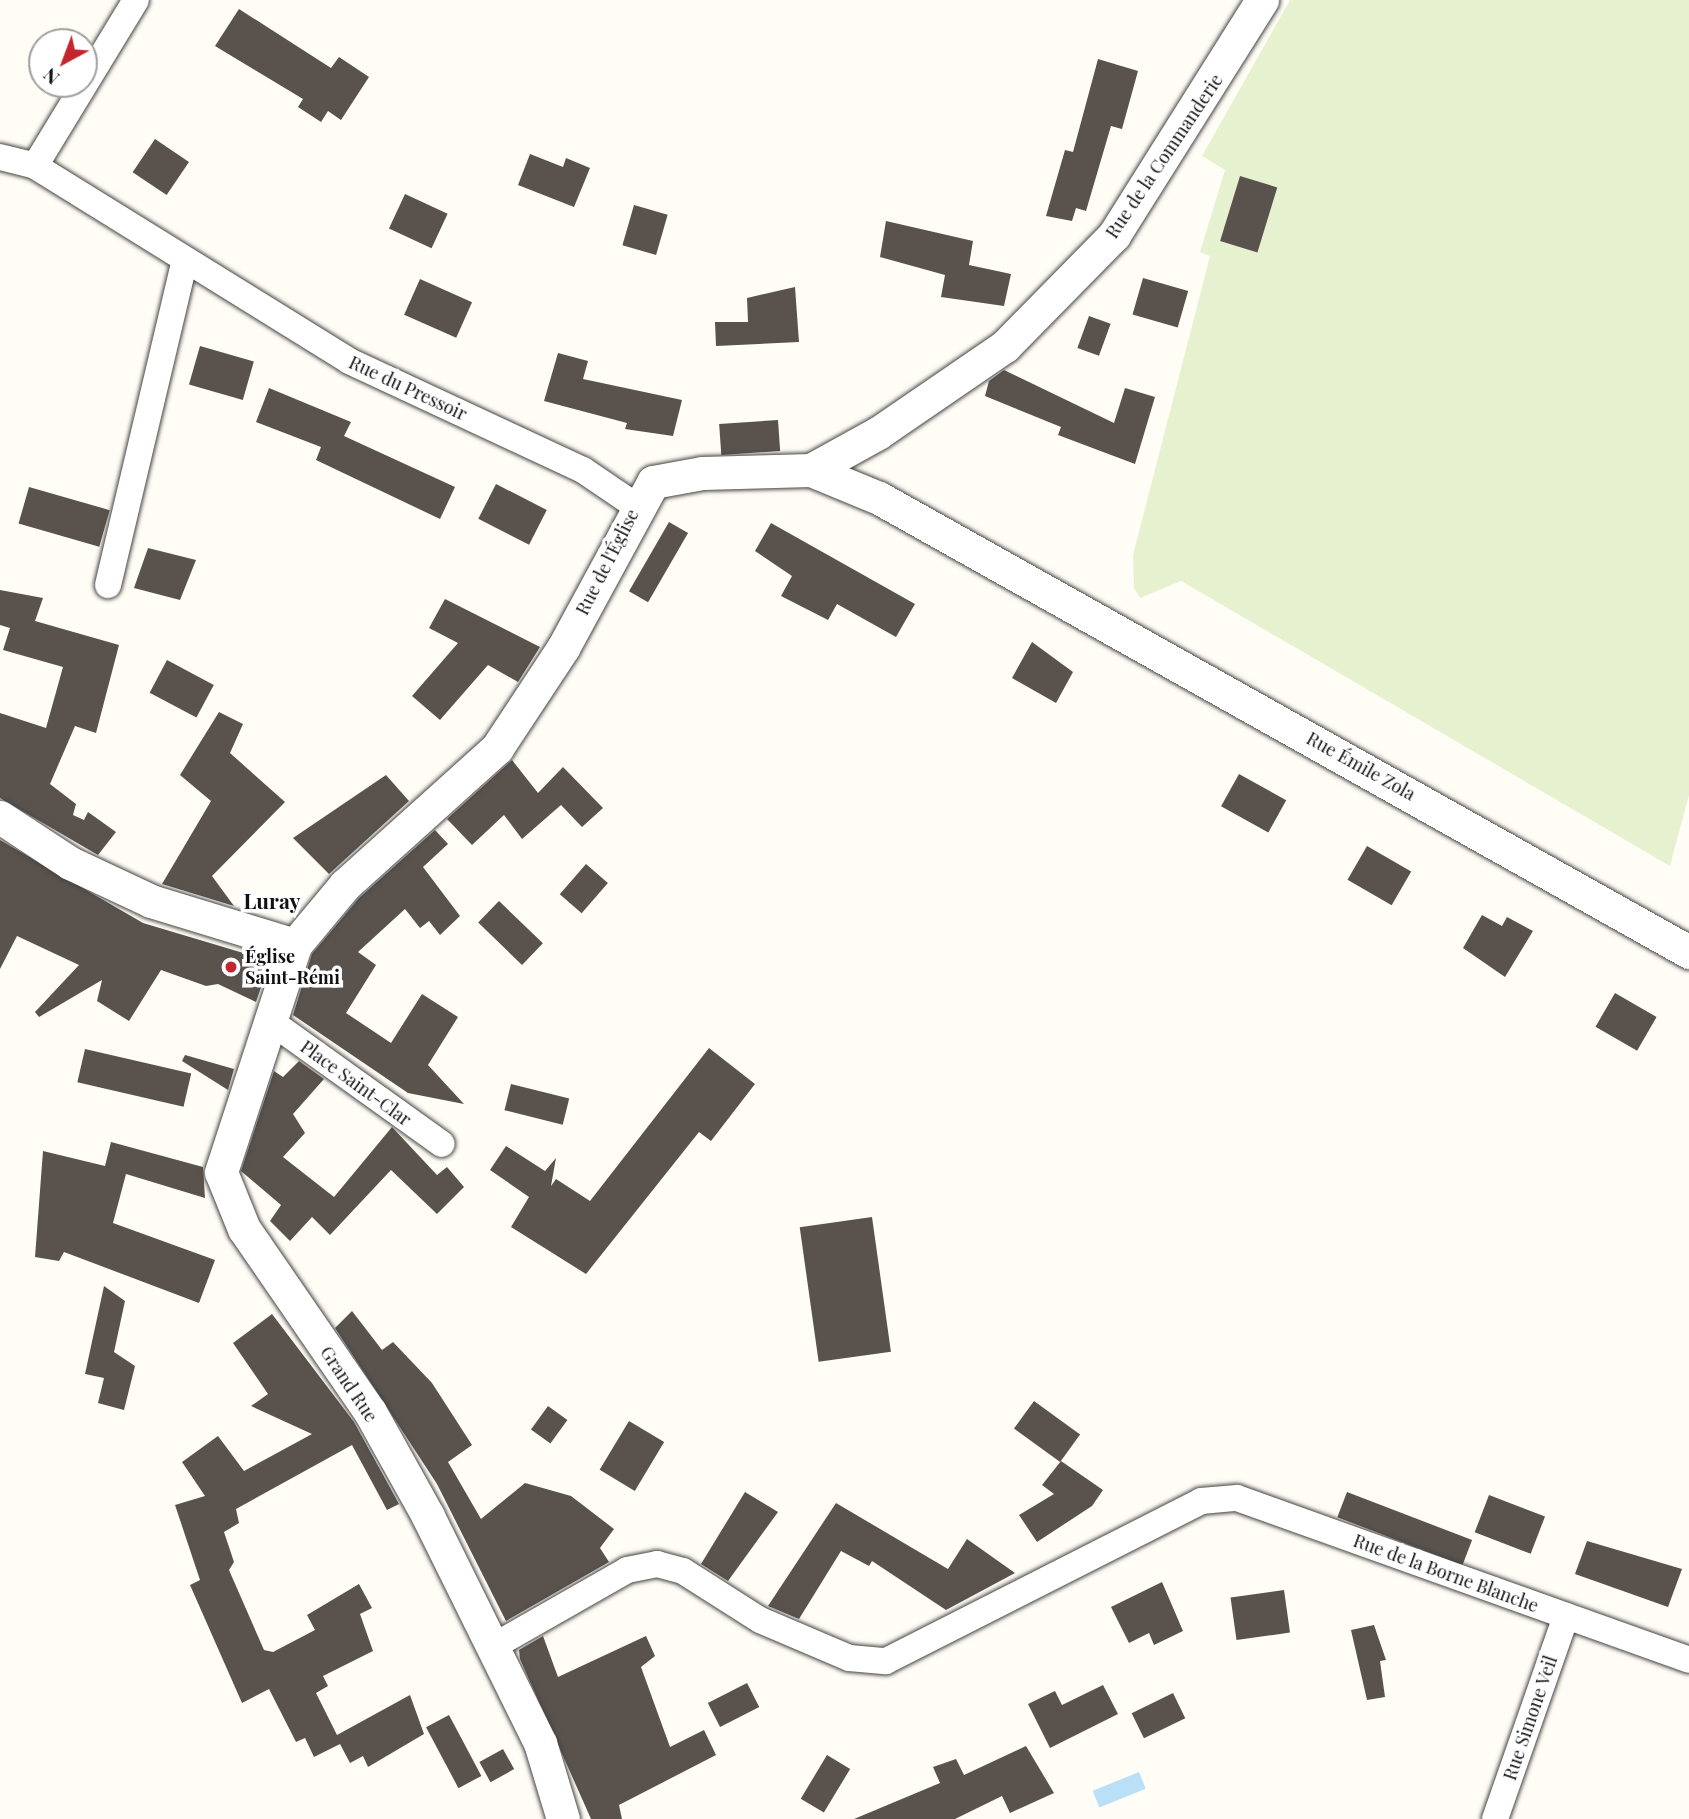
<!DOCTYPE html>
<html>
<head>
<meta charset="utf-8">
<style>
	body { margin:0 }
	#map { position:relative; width:1689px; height:1819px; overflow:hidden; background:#fffdf5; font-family:"Playfair Display",serif }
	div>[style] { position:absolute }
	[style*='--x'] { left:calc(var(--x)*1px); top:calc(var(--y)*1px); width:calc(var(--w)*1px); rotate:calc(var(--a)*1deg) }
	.pitch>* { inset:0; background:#e6f2cf }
	.water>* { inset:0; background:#b9e0f7; transform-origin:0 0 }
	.building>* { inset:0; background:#5a524d; transform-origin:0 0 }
	.roads { filter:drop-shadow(0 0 2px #444) drop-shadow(0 0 2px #444) }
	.minor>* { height:26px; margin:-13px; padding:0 13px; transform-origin:13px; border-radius:13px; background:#fff }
	.tertiary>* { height:33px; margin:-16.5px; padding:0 16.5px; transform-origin:16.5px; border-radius:16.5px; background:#fff }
	.dots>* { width:19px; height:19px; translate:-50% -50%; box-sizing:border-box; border:4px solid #fff; border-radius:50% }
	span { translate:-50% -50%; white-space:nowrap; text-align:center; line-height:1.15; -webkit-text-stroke:7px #fff; paint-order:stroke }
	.street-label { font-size:18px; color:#111 }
	.poi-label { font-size:18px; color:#111; font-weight:700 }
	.left { translate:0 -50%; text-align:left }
	.quarter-label { font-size:21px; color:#111; font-weight:700 }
	.north { position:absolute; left:28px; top:28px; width:70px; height:70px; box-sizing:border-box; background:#fff; border:2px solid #a0a0a0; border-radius:50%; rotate:221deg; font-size:19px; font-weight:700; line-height:28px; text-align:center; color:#111 }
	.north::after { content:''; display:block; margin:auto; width:24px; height:32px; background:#c4262e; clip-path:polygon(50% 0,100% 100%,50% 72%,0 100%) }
</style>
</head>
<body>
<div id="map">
	<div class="pitch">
		<i style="clip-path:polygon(1290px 0,1689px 0,1689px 795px,1670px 866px,1181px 581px,1140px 598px,1134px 588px,1133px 555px,1210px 256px,1200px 252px,1225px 170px,1202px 156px)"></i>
	</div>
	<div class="water">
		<i style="left:1139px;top:1772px;width:18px;height:50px;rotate:68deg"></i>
	</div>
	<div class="building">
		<i style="clip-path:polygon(239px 9px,331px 68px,339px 57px,369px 77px,341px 120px,328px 111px,321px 122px,298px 107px,303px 99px,215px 46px)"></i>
		<i style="clip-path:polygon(1098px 59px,1138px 71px,1122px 129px,1111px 126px,1086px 211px,1076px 208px,1072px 221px,1046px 216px,1065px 150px,1073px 152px)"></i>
		<i style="left:155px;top:139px;width:41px;height:40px;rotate:34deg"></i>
		<i style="clip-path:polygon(530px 154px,563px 167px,566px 158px,590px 168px,574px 207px,518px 185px)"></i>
		<i style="left:1240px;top:176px;width:39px;height:68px;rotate:17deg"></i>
		<i style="left:405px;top:194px;width:47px;height:38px;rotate:25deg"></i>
		<i style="left:634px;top:205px;width:35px;height:42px;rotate:16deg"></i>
		<i style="clip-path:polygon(886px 221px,973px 241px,969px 265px,1011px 274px,1004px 306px,941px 297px,945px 275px,880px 257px)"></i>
		<i style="left:1143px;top:278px;width:47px;height:38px;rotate:16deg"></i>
		<i style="left:420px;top:279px;width:57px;height:39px;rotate:24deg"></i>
		<i style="clip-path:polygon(795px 287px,799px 342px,716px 346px,715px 322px,748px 322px,747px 298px)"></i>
		<i style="left:1089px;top:316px;width:23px;height:34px;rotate:20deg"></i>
		<i style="left:200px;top:346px;width:56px;height:40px;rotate:16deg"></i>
		<i style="clip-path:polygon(558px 353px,588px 361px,583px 379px,682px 400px,673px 436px,625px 429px,627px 423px,544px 401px)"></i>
		<i style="clip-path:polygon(1004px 370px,1114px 423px,1125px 388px,1155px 397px,1135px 464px,1058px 435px,1061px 427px,985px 396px,989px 381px)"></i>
		<i style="clip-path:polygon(269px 388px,351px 422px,344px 436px,455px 487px,440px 519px,316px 460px,321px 447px,256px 422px)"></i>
		<i style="left:778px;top:420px;width:31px;height:59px;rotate:86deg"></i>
		<i style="left:496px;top:484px;width:57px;height:39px;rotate:27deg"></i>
		<i style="left:29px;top:487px;width:84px;height:38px;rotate:16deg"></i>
		<i style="left:669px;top:522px;width:22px;height:80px;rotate:30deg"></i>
		<i style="clip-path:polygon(771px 523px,915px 604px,896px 637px,837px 604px,828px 620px,781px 596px,792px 576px,755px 551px)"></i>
		<i style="clip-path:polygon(148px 548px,196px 560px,180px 600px,134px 588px)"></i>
		<i style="clip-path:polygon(0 590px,43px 598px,35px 621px,119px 645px,96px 733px,75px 726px,50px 784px,76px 804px,73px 815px,84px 820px,88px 812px,116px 832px,98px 855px,0 798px,0 713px,46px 728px,63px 667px,3px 650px,10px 628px,0 625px)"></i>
		<i style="clip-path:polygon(445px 599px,540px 647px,518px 682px,488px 665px,440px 720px,412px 696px,458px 643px,429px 628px)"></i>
		<i style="clip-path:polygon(1032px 642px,1073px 672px,1056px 703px,1012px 678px)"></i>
		<i style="left:167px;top:660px;width:53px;height:37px;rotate:28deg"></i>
		<i style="clip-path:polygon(219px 712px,243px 724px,230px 753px,285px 802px,212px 876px,234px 906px,162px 884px,211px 801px,180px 775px)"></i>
		<i style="clip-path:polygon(512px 760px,538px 793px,563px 767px,603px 808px,582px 827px,561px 805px,522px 839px,504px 815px,472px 845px,447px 819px)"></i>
		<i style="left:1239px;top:774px;width:54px;height:37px;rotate:29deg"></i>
		<i style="clip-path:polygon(386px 775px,409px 801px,329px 874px,293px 838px)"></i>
		<i style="clip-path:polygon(435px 830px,448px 844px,423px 867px,460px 916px,440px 935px,429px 921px,420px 928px,405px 909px,358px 952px,376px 965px,346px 1013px,391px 1043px,422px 994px,458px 1017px,428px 1065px,464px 1104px,408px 1093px,293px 1015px,312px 954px,359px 898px)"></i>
		<i style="clip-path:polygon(0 840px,143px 923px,270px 961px,256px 1002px,218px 984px,206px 986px,161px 970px,129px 1021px,97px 1001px,102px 980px,39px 1017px,35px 1012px,79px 965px,17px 936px,0 969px)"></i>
		<i style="left:1367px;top:846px;width:51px;height:39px;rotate:30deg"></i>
		<i style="left:586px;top:864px;width:29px;height:40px;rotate:41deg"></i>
		<i style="left:499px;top:901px;width:61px;height:30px;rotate:44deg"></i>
		<i style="clip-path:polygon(1482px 915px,1502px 926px,1507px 917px,1533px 931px,1505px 977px,1463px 948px)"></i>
		<i style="left:1615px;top:993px;width:48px;height:39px;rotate:30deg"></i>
		<i style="clip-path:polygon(709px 1048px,755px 1084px,711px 1141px,699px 1132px,586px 1274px,511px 1227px,529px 1197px,490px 1170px,506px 1146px,545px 1171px,556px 1158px,551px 1186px,556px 1179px,590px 1201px)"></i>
		<i style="left:85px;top:1049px;width:109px;height:34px;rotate:13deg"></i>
		<i style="clip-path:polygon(185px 1055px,234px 1069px,228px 1090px,182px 1061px)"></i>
		<i style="clip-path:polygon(299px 1061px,324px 1079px,293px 1114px,305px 1133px,283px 1157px,334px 1197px,392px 1127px,437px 1175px,447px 1167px,464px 1187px,437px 1214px,391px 1170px,330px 1235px,312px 1217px,290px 1241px,270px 1221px,281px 1205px,241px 1171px,274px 1071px,283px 1077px)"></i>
		<i style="left:511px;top:1084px;width:60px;height:27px;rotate:14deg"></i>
		<i style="clip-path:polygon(111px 1142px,203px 1167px,205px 1198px,126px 1174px,113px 1223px,215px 1260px,199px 1303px,64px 1252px,59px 1261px,35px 1257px,43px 1151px,105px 1166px)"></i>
		<i style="left:872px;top:1217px;width:136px;height:73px;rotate:82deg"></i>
		<i style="clip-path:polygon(104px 1286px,125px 1301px,114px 1352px,135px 1366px,124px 1410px,98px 1403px,104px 1378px,85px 1374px)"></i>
		<i style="clip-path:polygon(352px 1311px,382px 1350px,393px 1342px,432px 1383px,472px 1445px,448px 1462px,481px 1519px,525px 1483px,571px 1496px,614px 1529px,600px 1548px,609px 1562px,506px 1621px,437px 1484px,335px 1328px)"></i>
		<i style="clip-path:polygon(272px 1314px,354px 1422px,399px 1504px,387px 1510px,352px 1445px,236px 1509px,239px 1523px,224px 1532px,234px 1562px,229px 1570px,264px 1650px,273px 1652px,315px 1630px,307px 1615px,359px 1584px,372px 1608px,360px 1614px,373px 1651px,323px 1676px,328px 1686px,316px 1693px,337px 1735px,410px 1695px,424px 1734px,368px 1767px,363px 1756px,350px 1763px,340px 1744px,314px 1757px,305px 1738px,296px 1742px,269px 1689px,242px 1703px,190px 1585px,200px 1580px,175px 1505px,205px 1496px,182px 1462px,218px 1436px,244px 1471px,312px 1434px,251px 1406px,268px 1394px,233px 1343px)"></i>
		<i style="left:1034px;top:1401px;width:57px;height:34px;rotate:36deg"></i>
		<i style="left:548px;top:1406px;width:24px;height:29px;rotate:36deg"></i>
		<i style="left:629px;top:1421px;width:41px;height:57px;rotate:31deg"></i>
		<i style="clip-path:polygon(1061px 1461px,1103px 1490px,1092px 1506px,1037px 1542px,1019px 1515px,1054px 1494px,1042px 1485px)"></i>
		<i style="clip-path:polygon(745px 1492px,778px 1512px,728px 1581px,701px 1564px)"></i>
		<i style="left:1347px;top:1492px;width:134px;height:27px;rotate:21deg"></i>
		<i style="left:1489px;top:1495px;width:60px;height:40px;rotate:21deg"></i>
		<i style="clip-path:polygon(836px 1503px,948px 1569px,967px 1539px,1015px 1573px,946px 1610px,872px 1561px,869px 1566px,841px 1551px,799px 1619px,768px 1606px)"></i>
		<i style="clip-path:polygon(1587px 1541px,1682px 1569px,1668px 1607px,1575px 1574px)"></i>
		<i style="clip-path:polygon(1162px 1582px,1183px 1631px,1154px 1645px,1149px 1633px,1129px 1643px,1111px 1607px)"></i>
		<i style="left:1284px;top:1590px;width:43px;height:54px;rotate:82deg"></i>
		<i style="clip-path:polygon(1374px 1625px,1386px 1660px,1380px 1661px,1385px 1697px,1367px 1700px,1351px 1630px)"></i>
		<i style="clip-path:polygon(543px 1636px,558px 1677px,646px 1636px,655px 1656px,641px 1667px,670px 1747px,704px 1730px,716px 1755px,619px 1805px,622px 1819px,591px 1819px,520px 1659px,519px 1650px)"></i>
		<i style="left:747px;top:1683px;width:27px;height:44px;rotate:63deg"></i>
		<i style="clip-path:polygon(1103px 1685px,1118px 1714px,1050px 1748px,1028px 1704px,1055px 1691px,1062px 1705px)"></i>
		<i style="left:1173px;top:1693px;width:28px;height:46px;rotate:64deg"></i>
		<i style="left:449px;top:1715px;width:69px;height:26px;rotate:62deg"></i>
		<i style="clip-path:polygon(1026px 1746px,1054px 1793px,1010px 1813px,1002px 1796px,955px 1819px,854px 1819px,940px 1783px,933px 1767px,956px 1759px,964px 1775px)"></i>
		<i style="left:503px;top:1749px;width:23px;height:27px;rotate:61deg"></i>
		<i style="left:827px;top:1755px;width:27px;height:51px;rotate:31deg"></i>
	</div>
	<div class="roads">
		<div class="minor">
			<i style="--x:0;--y:157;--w:36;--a:14"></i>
			<i style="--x:35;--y:166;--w:370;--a:31.8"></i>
			<i style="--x:349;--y:361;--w:258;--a:25"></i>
			<i style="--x:583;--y:470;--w:64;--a:34.2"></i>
			<i style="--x:35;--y:166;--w:194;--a:-58.7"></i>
			<i style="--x:108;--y:585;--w:334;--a:-76.7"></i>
			<i style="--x:270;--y:1021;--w:211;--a:35.6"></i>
			<i style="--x:494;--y:1646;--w:153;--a:-29.7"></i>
			<i style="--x:627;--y:1570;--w:31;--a:-11"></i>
			<i style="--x:657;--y:1564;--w:27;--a:15"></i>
			<i style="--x:683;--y:1571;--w:91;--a:32.5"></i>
			<i style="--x:760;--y:1620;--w:97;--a:23.1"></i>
			<i style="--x:849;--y:1658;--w:37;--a:5"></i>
			<i style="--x:886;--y:1661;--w:353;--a:-26.9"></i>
			<i style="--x:1201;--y:1501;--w:36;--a:-5"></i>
			<i style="--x:1237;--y:1498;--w:480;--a:19.7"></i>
			<i style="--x:1495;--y:1819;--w:215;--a:-70.7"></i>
		</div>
		<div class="tertiary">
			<i style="--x:811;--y:470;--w:77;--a:-28.9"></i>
			<i style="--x:878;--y:433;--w:154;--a:-34.4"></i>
			<i style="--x:1005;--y:346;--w:156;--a:-45.5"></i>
			<i style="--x:1114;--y:235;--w:278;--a:-57.8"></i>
			<i style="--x:0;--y:817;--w:84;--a:33.3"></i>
			<i style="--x:70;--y:863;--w:89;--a:25.1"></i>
			<i style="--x:151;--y:901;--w:151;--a:17"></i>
			<i style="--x:563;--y:1819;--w:79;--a:-106.8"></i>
			<i style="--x:540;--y:1743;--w:253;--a:-116.3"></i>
			<i style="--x:428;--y:1516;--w:119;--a:-119.1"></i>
			<i style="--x:370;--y:1412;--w:222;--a:-124.5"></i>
			<i style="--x:244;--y:1229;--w:61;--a:-112"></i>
			<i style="--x:221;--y:1172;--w:239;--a:-71.9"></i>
			<i style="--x:295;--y:945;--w:78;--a:-50.2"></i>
			<i style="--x:345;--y:885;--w:205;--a:-42"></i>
			<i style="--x:497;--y:748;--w:120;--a:-56.6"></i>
			<i style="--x:563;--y:648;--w:189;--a:-61.5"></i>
			<i style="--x:653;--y:482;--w:50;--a:-10.4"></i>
			<i style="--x:702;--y:473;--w:109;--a:-1.6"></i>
			<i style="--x:811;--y:470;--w:74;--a:22.4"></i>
			<i style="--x:879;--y:498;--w:929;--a:29.27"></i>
		</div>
	</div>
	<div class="dots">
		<i style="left:231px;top:967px;background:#c4262e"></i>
	</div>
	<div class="street-label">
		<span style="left:1164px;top:156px;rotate:-56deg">Rue de la Commanderie</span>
		<span style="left:408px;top:388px;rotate:25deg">Rue du Pressoir</span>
		<span style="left:607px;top:562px;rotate:-63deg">Rue de l'Église</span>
		<span style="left:1361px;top:766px;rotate:29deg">Rue Émile Zola</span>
		<span style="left:356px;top:1083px;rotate:36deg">Place Saint-Clar</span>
		<span style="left:349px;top:1384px;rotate:56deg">Grand Rue</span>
		<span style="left:1446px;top:1573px;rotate:20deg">Rue de la Borne Blanche</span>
		<span style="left:1530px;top:1718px;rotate:-71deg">Rue Simone Veil</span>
	</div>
	<div class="poi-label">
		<span class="left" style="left:245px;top:967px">Église<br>Saint-Rémi</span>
	</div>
	<div class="quarter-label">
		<span style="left:272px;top:900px">Luray</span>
	</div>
	<div class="north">N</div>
</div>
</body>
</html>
